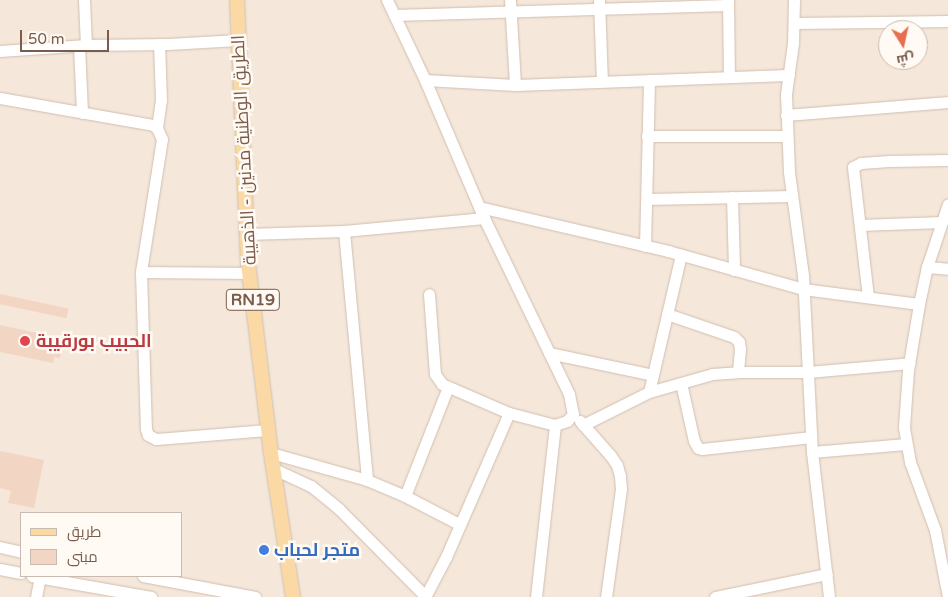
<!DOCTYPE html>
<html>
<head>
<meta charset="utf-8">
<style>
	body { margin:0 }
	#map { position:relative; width:948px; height:597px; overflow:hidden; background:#fdf6ec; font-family:"Varela Round",Cairo,sans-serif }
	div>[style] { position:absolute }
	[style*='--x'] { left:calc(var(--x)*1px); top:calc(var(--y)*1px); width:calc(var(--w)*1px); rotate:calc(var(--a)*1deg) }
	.residential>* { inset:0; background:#f5e8da }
	.building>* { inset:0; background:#f3d5c3; transform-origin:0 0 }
	.roads { filter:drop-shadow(0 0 1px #d1beb0) drop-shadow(0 0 1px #d1beb0) }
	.minor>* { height:11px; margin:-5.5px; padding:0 5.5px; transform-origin:5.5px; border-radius:5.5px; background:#fff }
	.major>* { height:14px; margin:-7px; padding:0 7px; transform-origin:7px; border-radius:7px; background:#fbd9a5 }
	.dots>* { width:14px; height:14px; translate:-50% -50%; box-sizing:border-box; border:2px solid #fffaf3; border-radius:50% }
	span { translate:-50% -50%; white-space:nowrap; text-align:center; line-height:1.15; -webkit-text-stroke:5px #fffaf3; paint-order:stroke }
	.shield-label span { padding:1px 4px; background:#fffaf3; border:1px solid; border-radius:4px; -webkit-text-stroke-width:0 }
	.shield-label { font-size:16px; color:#7a5c4d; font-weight:700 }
	.street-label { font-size:18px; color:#7a5c4d }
	.health-label { font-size:18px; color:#be3a42; font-weight:700 }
	.left { translate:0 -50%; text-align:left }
	.shop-label { font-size:18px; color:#366cbe; font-weight:700 }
	.legend { position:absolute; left:20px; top:512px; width:162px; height:65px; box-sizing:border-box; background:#fffaf3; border:1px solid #cabbb1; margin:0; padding:6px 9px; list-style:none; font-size:15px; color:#7a5c4d }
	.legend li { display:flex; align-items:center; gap:10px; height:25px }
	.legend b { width:25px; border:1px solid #cabbb1 }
	.north { position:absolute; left:878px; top:20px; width:50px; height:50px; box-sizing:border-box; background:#fffaf3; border:1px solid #cabbb1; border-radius:50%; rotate:170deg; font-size:14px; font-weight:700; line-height:20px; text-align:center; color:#7a5c4d }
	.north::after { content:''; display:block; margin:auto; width:18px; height:22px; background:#e76f51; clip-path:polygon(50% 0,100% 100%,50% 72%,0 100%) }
	.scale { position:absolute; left:20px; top:30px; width:89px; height:22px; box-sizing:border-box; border:2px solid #7a5c4d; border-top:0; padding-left:6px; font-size:15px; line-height:18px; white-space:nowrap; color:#7a5c4d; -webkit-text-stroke:4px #fffaf3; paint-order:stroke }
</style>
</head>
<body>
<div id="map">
	<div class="residential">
		<i style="clip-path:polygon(evenodd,0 0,948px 0,948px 597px,0 597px,0 0,888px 30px,918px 30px,918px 60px,888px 60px,888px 30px,0 0,21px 513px,181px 513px,181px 576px,21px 576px,21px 513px)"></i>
	</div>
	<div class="building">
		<i style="left:0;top:294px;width:70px;height:10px;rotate:12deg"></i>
		<i style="clip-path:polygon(0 325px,52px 336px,50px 346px,62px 348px,60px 358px,54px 357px,53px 363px,0 352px)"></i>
		<i style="clip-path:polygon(0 451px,44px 460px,34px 508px,8px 503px,11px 491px,0 488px)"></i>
	</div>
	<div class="roads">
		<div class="minor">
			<i style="--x:84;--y:0;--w:45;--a:87.5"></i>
			<i style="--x:86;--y:45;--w:82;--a:-0.7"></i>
			<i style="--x:168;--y:44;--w:70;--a:-3.3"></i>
			<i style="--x:387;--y:0;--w:89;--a:64.6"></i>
			<i style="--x:425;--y:80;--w:150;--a:66.9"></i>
			<i style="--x:484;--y:218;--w:195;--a:64.2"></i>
			<i style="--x:569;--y:394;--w:20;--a:79"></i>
			<i style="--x:573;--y:414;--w:9;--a:131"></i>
			<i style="--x:567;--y:421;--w:13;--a:162"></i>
			<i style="--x:555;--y:425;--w:48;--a:-165.4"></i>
			<i style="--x:509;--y:413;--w:73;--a:-156.6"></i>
			<i style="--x:442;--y:384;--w:12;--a:-125"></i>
			<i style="--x:435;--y:374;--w:80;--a:-94.3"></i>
			<i style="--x:510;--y:0;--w:85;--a:86.6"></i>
			<i style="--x:728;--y:0;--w:77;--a:89.3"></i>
			<i style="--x:794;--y:0;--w:43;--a:91.3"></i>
			<i style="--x:793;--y:43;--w:51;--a:97.8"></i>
			<i style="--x:786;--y:94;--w:78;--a:87.8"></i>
			<i style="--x:789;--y:172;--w:104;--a:82.3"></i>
			<i style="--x:803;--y:275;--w:177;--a:87.1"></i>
			<i style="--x:812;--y:452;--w:146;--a:83.3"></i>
			<i style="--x:599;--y:1;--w:80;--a:87.9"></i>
			<i style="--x:394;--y:15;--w:334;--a:-1.7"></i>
			<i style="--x:794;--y:23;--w:154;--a:-0.7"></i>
			<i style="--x:79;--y:46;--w:67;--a:87.4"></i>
			<i style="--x:0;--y:51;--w:86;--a:-4"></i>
			<i style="--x:425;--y:80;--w:90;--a:3.2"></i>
			<i style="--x:515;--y:85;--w:274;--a:-2.1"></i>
			<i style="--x:0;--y:98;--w:155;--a:10"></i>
			<i style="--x:153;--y:125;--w:5;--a:37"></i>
			<i style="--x:157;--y:128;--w:12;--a:66"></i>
			<i style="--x:162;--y:139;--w:135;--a:99"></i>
			<i style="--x:141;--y:272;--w:157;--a:88.2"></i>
			<i style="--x:146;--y:429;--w:6;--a:72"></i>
			<i style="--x:148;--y:435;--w:9;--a:27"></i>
			<i style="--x:156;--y:439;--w:112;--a:-4.6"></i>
			<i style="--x:786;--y:115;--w:163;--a:-4.6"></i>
			<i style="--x:157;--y:128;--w:28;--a:-82"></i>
			<i style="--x:161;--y:100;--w:56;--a:-92"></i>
			<i style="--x:647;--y:136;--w:140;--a:0"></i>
			<i style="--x:732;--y:197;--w:73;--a:88.4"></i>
			<i style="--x:647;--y:199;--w:144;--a:-1.2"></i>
			<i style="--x:479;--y:207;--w:194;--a:13.1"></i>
			<i style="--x:668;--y:251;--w:140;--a:15.7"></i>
			<i style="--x:803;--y:289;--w:117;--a:7.4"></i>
			<i style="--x:860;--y:225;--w:82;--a:-2.1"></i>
			<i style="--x:344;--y:231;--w:250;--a:84.7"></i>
			<i style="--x:246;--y:234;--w:98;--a:-1.8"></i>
			<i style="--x:344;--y:231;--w:141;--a:-5.3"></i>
			<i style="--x:645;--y:246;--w:166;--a:-88.6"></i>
			<i style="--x:927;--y:267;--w:21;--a:5"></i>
			<i style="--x:141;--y:272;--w:109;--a:0.5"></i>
			<i style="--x:868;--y:297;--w:131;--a:-96.6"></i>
			<i style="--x:853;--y:167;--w:9;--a:-27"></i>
			<i style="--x:861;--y:163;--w:28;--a:-4"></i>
			<i style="--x:889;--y:161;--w:59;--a:-1"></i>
			<i style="--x:667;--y:314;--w:71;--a:18.9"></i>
			<i style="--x:734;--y:337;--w:7;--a:45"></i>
			<i style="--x:739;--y:342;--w:7;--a:82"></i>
			<i style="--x:740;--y:349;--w:23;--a:95"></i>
			<i style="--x:549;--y:353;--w:106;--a:11.9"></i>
			<i style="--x:681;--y:383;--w:59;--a:77.4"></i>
			<i style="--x:694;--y:441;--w:8;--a:60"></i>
			<i style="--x:698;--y:448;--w:4;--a:14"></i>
			<i style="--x:702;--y:449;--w:110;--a:-6.3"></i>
			<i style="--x:649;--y:392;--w:141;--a:-76.9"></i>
			<i style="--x:580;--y:421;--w:45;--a:48.6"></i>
			<i style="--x:610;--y:455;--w:12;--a:55"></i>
			<i style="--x:617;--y:465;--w:11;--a:75"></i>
			<i style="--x:620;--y:476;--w:13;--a:86"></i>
			<i style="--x:621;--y:489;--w:109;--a:97.9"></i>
			<i style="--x:583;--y:425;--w:74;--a:-26.6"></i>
			<i style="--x:649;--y:392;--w:66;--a:-15.9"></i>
			<i style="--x:712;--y:374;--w:26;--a:-4"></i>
			<i style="--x:738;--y:372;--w:70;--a:0"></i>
			<i style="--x:808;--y:372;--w:102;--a:-5"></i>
			<i style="--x:812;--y:452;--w:94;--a:-4.9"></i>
			<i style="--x:271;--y:453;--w:100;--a:15.7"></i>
			<i style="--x:367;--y:480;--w:41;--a:22.8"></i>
			<i style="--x:405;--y:496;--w:61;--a:27.4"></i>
			<i style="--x:274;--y:469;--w:41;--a:24.7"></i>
			<i style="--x:311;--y:486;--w:36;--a:39"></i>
			<i style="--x:339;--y:509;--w:124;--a:45.3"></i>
			<i style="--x:405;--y:496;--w:117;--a:-68.5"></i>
			<i style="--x:0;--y:547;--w:22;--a:13"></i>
			<i style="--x:0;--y:569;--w:21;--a:11"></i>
			<i style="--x:32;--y:576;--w:121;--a:10"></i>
			<i style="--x:143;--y:576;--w:114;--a:10.6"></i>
			<i style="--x:36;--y:597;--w:20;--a:-79"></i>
			<i style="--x:425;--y:597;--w:45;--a:-62.3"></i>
			<i style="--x:446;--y:557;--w:157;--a:-66.4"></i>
			<i style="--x:536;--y:597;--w:173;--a:-83.7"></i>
			<i style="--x:715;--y:597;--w:114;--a:-11.6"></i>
			<i style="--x:948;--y:597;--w:68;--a:-101"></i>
			<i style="--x:935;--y:530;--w:72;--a:-110.2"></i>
			<i style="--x:910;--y:462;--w:36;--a:-100"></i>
			<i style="--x:904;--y:427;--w:57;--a:-86"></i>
			<i style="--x:908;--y:370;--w:67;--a:-80.5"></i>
			<i style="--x:919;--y:304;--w:38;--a:-78"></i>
			<i style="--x:927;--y:267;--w:66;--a:-71.6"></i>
		</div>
		<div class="major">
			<i style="--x:237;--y:0;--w:263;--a:87.6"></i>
			<i style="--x:248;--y:263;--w:191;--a:83.1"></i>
			<i style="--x:271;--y:453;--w:146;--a:81.3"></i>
		</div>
	</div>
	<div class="dots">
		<i style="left:25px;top:341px;background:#e0444e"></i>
		<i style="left:264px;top:550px;background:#3f7fe0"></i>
	</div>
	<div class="shield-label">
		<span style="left:253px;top:300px">RN19</span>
	</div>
	<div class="street-label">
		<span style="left:244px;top:150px;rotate:-93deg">الطريق الوطنية مدنين - الذهيبة</span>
	</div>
	<div class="health-label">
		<span class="left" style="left:36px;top:341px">الحبيب بورقيبة</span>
	</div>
	<div class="shop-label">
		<span class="left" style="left:274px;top:550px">متجر لحباب</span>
	</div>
	<ul class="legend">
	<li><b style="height:6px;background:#fbd9a5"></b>طريق</li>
	<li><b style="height:14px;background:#f3d5c3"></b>مبنى</li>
	</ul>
	<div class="north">ش</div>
	<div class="scale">50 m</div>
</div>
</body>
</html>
